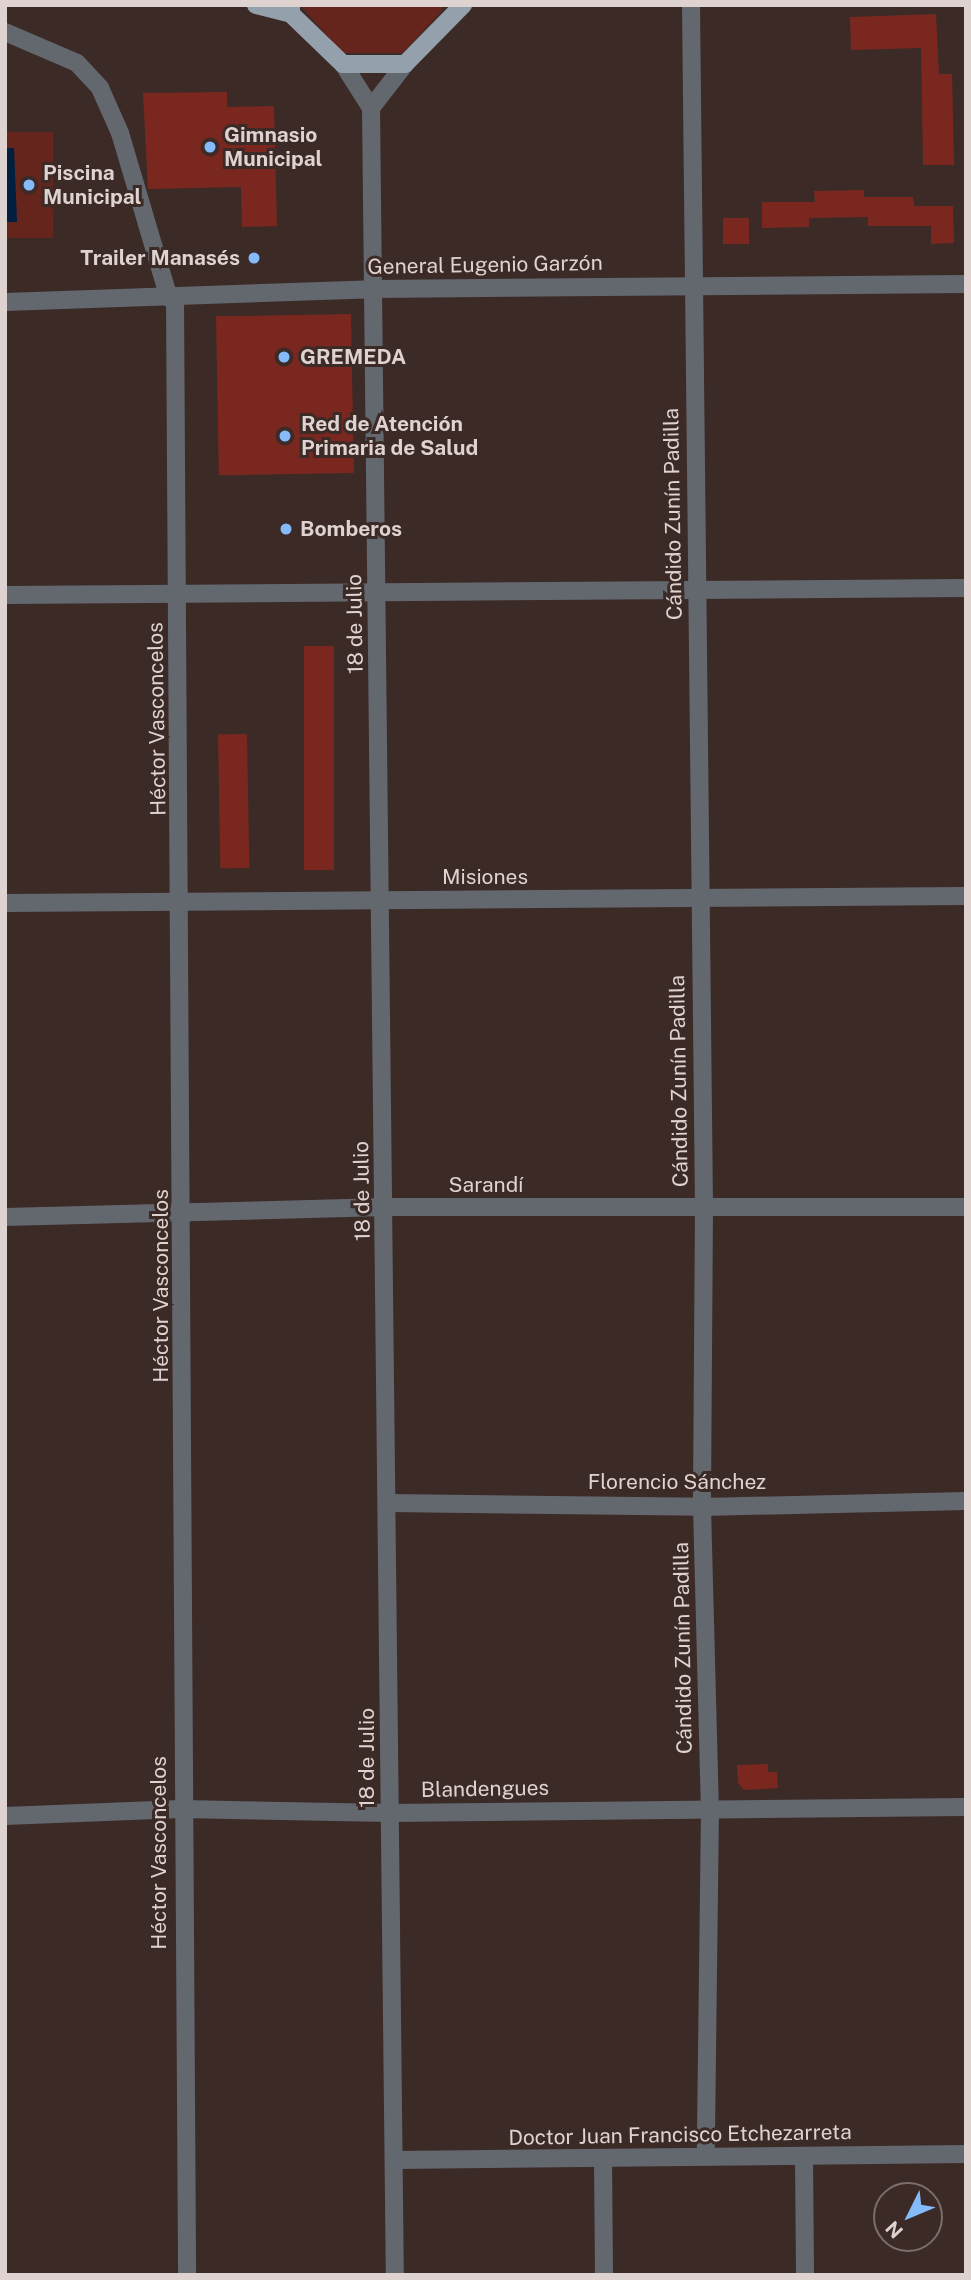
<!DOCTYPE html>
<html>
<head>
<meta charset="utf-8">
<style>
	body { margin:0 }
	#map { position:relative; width:971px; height:2280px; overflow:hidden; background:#3c2a27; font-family:"Public Sans",sans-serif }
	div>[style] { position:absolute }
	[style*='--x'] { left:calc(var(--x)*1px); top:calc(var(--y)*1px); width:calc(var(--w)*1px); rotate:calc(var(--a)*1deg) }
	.green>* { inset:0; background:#65251d; transform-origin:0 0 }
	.water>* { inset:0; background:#011f3f }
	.building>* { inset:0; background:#7a281f; transform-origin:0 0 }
	.minor>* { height:18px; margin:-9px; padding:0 9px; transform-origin:9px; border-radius:9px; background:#63686f }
	.major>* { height:18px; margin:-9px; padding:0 9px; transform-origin:9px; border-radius:9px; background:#95a0ad }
	.dots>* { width:19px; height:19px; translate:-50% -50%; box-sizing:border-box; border:4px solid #3c2a27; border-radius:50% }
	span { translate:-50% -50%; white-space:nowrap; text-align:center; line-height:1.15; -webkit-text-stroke:6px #3c2a27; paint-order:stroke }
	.poi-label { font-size:21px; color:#dfd3d1; font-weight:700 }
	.left { translate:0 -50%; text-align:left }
	.right { translate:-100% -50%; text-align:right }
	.street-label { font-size:21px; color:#dfd3d1 }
	.frame { position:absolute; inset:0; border:7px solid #dfd3d1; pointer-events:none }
	.north { position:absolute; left:873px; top:2182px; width:70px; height:70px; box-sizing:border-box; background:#3c2a27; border:2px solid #7d6e6b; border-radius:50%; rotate:227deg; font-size:19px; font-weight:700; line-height:28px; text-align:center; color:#dfd3d1 }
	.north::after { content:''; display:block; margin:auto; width:24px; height:32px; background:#85bbfb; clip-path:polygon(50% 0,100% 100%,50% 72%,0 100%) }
</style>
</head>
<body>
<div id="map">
	<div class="green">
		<i style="clip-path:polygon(300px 5px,442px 5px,442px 11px,402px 53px,342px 53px)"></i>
		<i style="left:5px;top:132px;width:48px;height:106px"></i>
	</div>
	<div class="water">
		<i style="clip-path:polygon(5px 148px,14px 148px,17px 222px,5px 222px)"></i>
	</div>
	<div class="building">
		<i style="clip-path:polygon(936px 14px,939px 74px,952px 74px,954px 165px,923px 165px,921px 48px,851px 50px,850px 17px)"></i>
		<i style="clip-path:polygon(227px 92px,227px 107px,274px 106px,277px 226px,242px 227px,241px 187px,148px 189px,143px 93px)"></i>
		<i style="clip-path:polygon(864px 190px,864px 197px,913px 197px,914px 206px,953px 206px,954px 243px,931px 244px,931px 226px,868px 226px,868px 217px,809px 218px,809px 227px,762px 228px,762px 202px,815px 202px,814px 191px)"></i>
		<i style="left:723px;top:218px;width:26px;height:26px"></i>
		<i style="left:351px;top:314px;width:159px;height:135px;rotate:89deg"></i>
		<i style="left:304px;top:646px;width:30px;height:224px"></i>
		<i style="left:247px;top:734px;width:134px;height:29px;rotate:89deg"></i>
		<i style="clip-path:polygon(768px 1764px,768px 1772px,777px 1772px,778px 1788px,744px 1790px,738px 1783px,737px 1765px)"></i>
	</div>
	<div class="minor">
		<i style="--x:691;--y:5;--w:1204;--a:89.38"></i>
		<i style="--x:704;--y:1209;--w:298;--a:90.4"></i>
		<i style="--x:702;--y:1507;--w:301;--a:88.5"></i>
		<i style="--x:710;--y:1808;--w:348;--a:90.7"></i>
		<i style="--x:5;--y:32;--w:78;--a:23.3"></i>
		<i style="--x:77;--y:63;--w:34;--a:47"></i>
		<i style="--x:100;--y:88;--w:49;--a:66"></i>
		<i style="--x:120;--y:133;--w:172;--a:73.5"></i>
		<i style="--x:343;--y:64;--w:52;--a:57.5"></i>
		<i style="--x:371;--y:108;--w:2167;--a:89.37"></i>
		<i style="--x:371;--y:108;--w:56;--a:-52.3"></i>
		<i style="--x:175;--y:298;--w:1977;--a:89.65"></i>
		<i style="--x:5;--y:302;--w:368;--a:-2"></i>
		<i style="--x:373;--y:289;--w:593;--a:-0.48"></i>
		<i style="--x:5;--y:595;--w:961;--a:-0.42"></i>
		<i style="--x:5;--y:903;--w:961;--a:-0.42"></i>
		<i style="--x:5;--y:1217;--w:380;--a:-1.5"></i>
		<i style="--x:385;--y:1207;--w:581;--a:0"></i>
		<i style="--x:388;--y:1503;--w:314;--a:0.7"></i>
		<i style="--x:702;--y:1507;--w:264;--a:-1.3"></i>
		<i style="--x:5;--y:1816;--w:176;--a:-2.3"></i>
		<i style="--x:181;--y:1809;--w:209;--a:1.1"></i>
		<i style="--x:390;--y:1813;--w:576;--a:-0.6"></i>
		<i style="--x:804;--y:2156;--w:119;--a:89.5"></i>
		<i style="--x:603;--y:2159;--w:116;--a:89.5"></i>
		<i style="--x:395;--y:2160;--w:571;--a:-0.6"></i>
	</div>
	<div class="major">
		<i style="--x:256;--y:5;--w:36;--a:14"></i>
		<i style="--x:291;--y:5;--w:9;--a:90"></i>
		<i style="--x:291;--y:14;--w:72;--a:43.9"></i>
		<i style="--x:343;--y:64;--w:62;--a:0"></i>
		<i style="--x:405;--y:64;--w:83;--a:-45.5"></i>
	</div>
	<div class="dots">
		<i style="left:210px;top:147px;background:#85bbfb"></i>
		<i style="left:29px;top:185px;background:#85bbfb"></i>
		<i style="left:254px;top:258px;background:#85bbfb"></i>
		<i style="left:284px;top:357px;background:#85bbfb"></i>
		<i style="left:285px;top:436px;background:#85bbfb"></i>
		<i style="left:286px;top:529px;background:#85bbfb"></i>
	</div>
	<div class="poi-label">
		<span class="left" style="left:224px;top:147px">Gimnasio<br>Municipal</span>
		<span class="left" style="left:43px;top:185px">Piscina<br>Municipal</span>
		<span class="right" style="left:240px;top:258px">Trailer Manasés</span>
		<span class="left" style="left:300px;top:357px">GREMEDA</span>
		<span class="left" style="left:301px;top:436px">Red de Atención<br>Primaria de Salud</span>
		<span class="left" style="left:300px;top:529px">Bomberos</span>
	</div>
	<div class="street-label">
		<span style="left:485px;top:265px;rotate:-1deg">General Eugenio Garzón</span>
		<span style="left:673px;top:514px;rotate:-91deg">Cándido Zunín Padilla</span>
		<span style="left:355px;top:624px;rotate:-91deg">18 de Julio</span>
		<span style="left:157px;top:719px;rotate:-91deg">Héctor Vasconcelos</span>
		<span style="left:485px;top:877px">Misiones</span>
		<span style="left:679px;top:1081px;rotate:-91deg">Cándido Zunín Padilla</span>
		<span style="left:486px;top:1185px">Sarandí</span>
		<span style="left:362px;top:1191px;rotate:-91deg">18 de Julio</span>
		<span style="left:161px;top:1286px;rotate:-90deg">Héctor Vasconcelos</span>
		<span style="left:677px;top:1482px">Florencio Sánchez</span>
		<span style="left:683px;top:1648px;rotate:-91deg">Cándido Zunín Padilla</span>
		<span style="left:367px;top:1758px;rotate:-90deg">18 de Julio</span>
		<span style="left:485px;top:1789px;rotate:-1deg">Blandengues</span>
		<span style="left:159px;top:1853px;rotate:-90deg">Héctor Vasconcelos</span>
		<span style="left:680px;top:2135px;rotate:-1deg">Doctor Juan Francisco Etchezarreta</span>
	</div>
	<div class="frame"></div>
	<div class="north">N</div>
</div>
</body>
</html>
